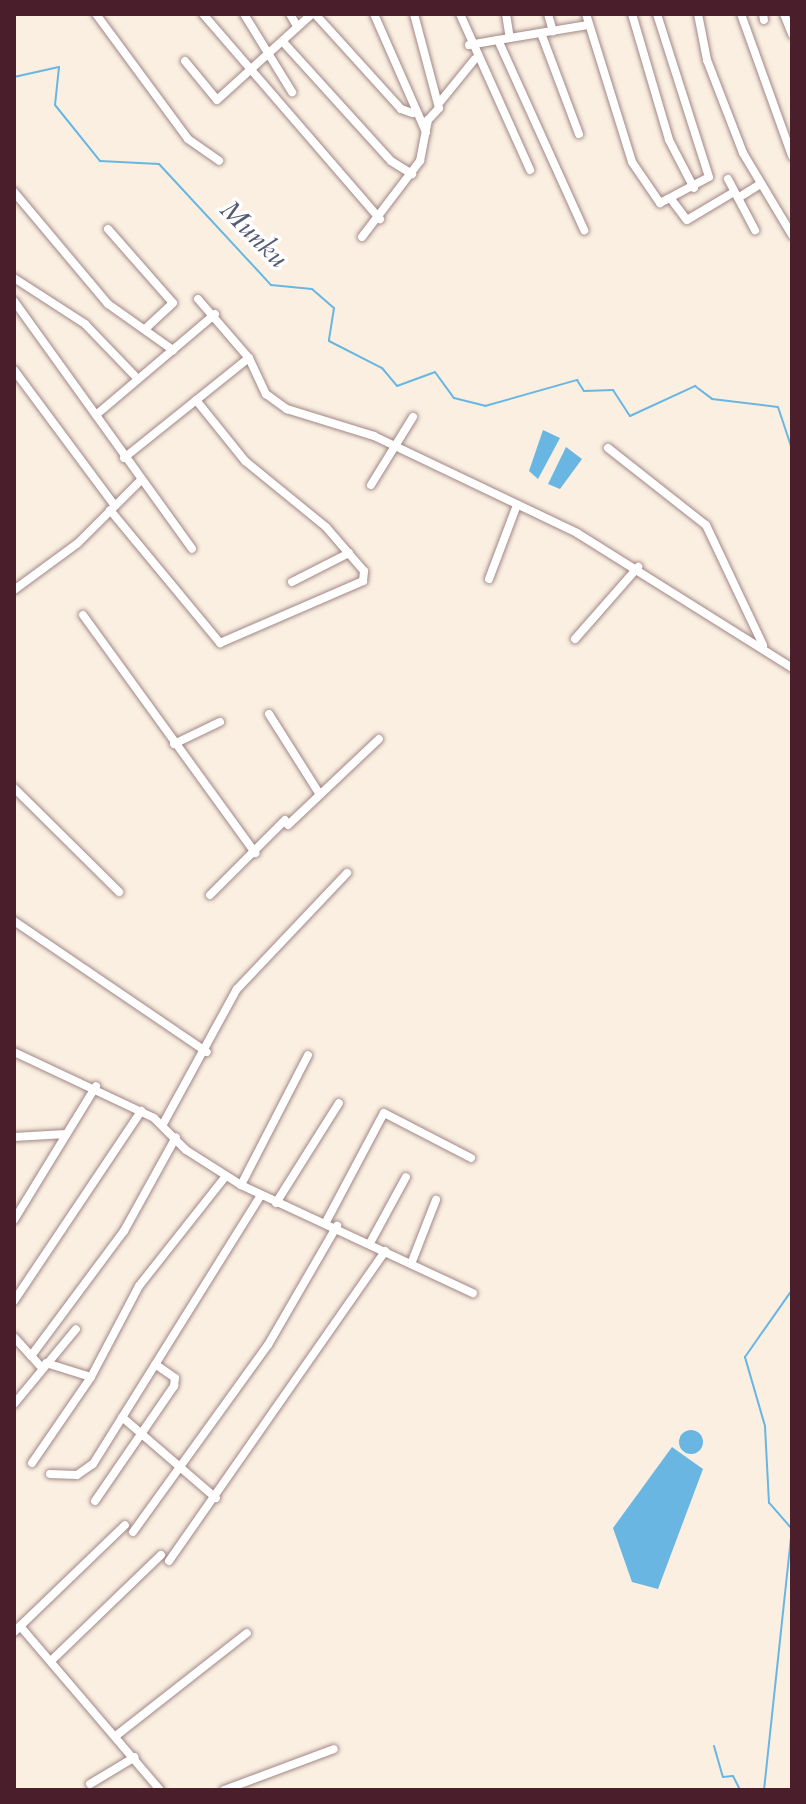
<!DOCTYPE html>
<html>
<head>
<meta charset="utf-8">
<style>
	body { margin:0 }
	#map { position:relative; width:806px; height:1804px; overflow:hidden; background:#faefe1; font-family:Cardo,serif }
	div>[style] { position:absolute }
	[style*='--x'] { left:calc(var(--x)*1px); top:calc(var(--y)*1px); width:calc(var(--w)*1px); rotate:calc(var(--a)*1deg) }
	.water>* { inset:0; background:#69b6e2 }
	.round { border-radius:50% }
	.stream>* { height:2px; margin:-1px; padding:0 1px; transform-origin:1px; border-radius:1px; background:#69b6e2 }
	.roads { filter:drop-shadow(0 0 2px #a28786) drop-shadow(0 0 2px #a28786) }
	.street>* { height:8px; margin:-4px; padding:0 4px; transform-origin:4px; border-radius:4px; background:#fff }
	span { translate:-50% -50%; white-space:nowrap; text-align:center; line-height:1.15; -webkit-text-stroke:7px #fff; paint-order:stroke }
	.water-label { font-size:28px; color:#565b74; font-style:italic }
	.frame { position:absolute; inset:0; border:16px solid #4a1f2b; pointer-events:none }
</style>
</head>
<body>
<div id="map">
	<div class="water">
		<i style="clip-path:polygon(543px 430px,560px 438px,538px 479px,529px 471px)"></i>
		<i style="clip-path:polygon(566px 447px,582px 459px,560px 489px,548px 484px)"></i>
		<i class="round" style="left:679px;top:1430px;width:24px;height:24px"></i>
		<i style="clip-path:polygon(672px 1447px,703px 1469px,658px 1589px,632px 1582px,613px 1528px)"></i>
	</div>
	<div class="stream">
		<i style="--x:14;--y:77;--w:46;--a:-12.5"></i>
		<i style="--x:59;--y:67;--w:38;--a:96"></i>
		<i style="--x:55;--y:105;--w:72;--a:51.2"></i>
		<i style="--x:100;--y:161;--w:59;--a:2.9"></i>
		<i style="--x:159;--y:164;--w:165;--a:47.2"></i>
		<i style="--x:271;--y:285;--w:41;--a:5.6"></i>
		<i style="--x:312;--y:289;--w:29;--a:41"></i>
		<i style="--x:334;--y:308;--w:33;--a:99"></i>
		<i style="--x:329;--y:341;--w:59;--a:27"></i>
		<i style="--x:382;--y:368;--w:23;--a:50"></i>
		<i style="--x:397;--y:386;--w:40;--a:-20.2"></i>
		<i style="--x:435;--y:372;--w:32;--a:54"></i>
		<i style="--x:454;--y:398;--w:32;--a:14"></i>
		<i style="--x:485;--y:406;--w:96;--a:-15.8"></i>
		<i style="--x:577;--y:380;--w:13;--a:58"></i>
		<i style="--x:584;--y:391;--w:29;--a:-2"></i>
		<i style="--x:613;--y:390;--w:31;--a:57"></i>
		<i style="--x:630;--y:416;--w:72;--a:-24.8"></i>
		<i style="--x:695;--y:386;--w:21;--a:37"></i>
		<i style="--x:712;--y:399;--w:66;--a:6.9"></i>
		<i style="--x:778;--y:407;--w:44;--a:71.6"></i>
		<i style="--x:714;--y:1746;--w:32;--a:74"></i>
		<i style="--x:723;--y:1777;--w:10;--a:-6"></i>
		<i style="--x:733;--y:1776;--w:16;--a:63"></i>
		<i style="--x:764;--y:1790;--w:262;--a:-83.9"></i>
		<i style="--x:792;--y:1529;--w:35;--a:-131"></i>
		<i style="--x:769;--y:1503;--w:77;--a:-93"></i>
		<i style="--x:765;--y:1426;--w:72;--a:-106.2"></i>
		<i style="--x:745;--y:1357;--w:82;--a:-55"></i>
	</div>
	<div class="roads">
		<div class="street">
			<i style="--x:96;--y:14;--w:155;--a:53.6"></i>
			<i style="--x:188;--y:139;--w:38;--a:35"></i>
			<i style="--x:203;--y:14;--w:271;--a:49.2"></i>
			<i style="--x:244;--y:14;--w:92;--a:58.4"></i>
			<i style="--x:290;--y:14;--w:14;--a:60"></i>
			<i style="--x:315;--y:14;--w:128;--a:47.8"></i>
			<i style="--x:401;--y:109;--w:12;--a:20"></i>
			<i style="--x:374;--y:14;--w:129;--a:66.2"></i>
			<i style="--x:460;--y:14;--w:171;--a:65.8"></i>
			<i style="--x:506;--y:14;--w:24;--a:81"></i>
			<i style="--x:548;--y:14;--w:18;--a:74"></i>
			<i style="--x:586;--y:14;--w:155;--a:72.7"></i>
			<i style="--x:632;--y:162;--w:50;--a:55.7"></i>
			<i style="--x:660;--y:203;--w:55;--a:-28"></i>
			<i style="--x:709;--y:177;--w:171;--a:-107.7"></i>
			<i style="--x:632;--y:14;--w:131;--a:73.6"></i>
			<i style="--x:669;--y:140;--w:54;--a:62.5"></i>
			<i style="--x:698;--y:14;--w:47;--a:78.9"></i>
			<i style="--x:707;--y:60;--w:100;--a:68.8"></i>
			<i style="--x:743;--y:153;--w:96;--a:59.1"></i>
			<i style="--x:741;--y:14;--w:151;--a:70.2"></i>
			<i style="--x:763;--y:14;--w:6;--a:81"></i>
			<i style="--x:784;--y:14;--w:22;--a:68"></i>
			<i style="--x:541;--y:33;--w:108;--a:69.4"></i>
			<i style="--x:498;--y:40;--w:91;--a:-9.5"></i>
			<i style="--x:284;--y:43;--w:159;--a:47.8"></i>
			<i style="--x:391;--y:161;--w:25;--a:32"></i>
			<i style="--x:469;--y:45;--w:29;--a:-10"></i>
			<i style="--x:498;--y:40;--w:209;--a:65.6"></i>
			<i style="--x:185;--y:61;--w:50;--a:50.6"></i>
			<i style="--x:217;--y:100;--w:128;--a:-42.2"></i>
			<i style="--x:440;--y:102;--w:55;--a:-50.9"></i>
			<i style="--x:728;--y:179;--w:58;--a:62.1"></i>
			<i style="--x:14;--y:192;--w:146;--a:50"></i>
			<i style="--x:108;--y:304;--w:80;--a:35.3"></i>
			<i style="--x:738;--y:198;--w:25;--a:-32"></i>
			<i style="--x:671;--y:199;--w:26;--a:53"></i>
			<i style="--x:687;--y:220;--w:55;--a:-30.8"></i>
			<i style="--x:108;--y:229;--w:98;--a:48.7"></i>
			<i style="--x:173;--y:303;--w:37;--a:137"></i>
			<i style="--x:362;--y:237;--w:96;--a:-52.7"></i>
			<i style="--x:420;--y:161;--w:42;--a:-79"></i>
			<i style="--x:428;--y:120;--w:16;--a:-47"></i>
			<i style="--x:439;--y:108;--w:97;--a:-104.9"></i>
			<i style="--x:14;--y:278;--w:85;--a:32.9"></i>
			<i style="--x:85;--y:324;--w:76;--a:46.1"></i>
			<i style="--x:198;--y:299;--w:78;--a:49.2"></i>
			<i style="--x:249;--y:358;--w:40;--a:65"></i>
			<i style="--x:266;--y:394;--w:26;--a:36"></i>
			<i style="--x:287;--y:409;--w:91;--a:17.2"></i>
			<i style="--x:374;--y:436;--w:225;--a:25.5"></i>
			<i style="--x:577;--y:533;--w:254;--a:32.1"></i>
			<i style="--x:14;--y:301;--w:305;--a:54.3"></i>
			<i style="--x:14;--y:370;--w:169;--a:53.4"></i>
			<i style="--x:96;--y:415;--w:156;--a:-40.3"></i>
			<i style="--x:608;--y:448;--w:125;--a:38.2"></i>
			<i style="--x:706;--y:525;--w:133;--a:64.6"></i>
			<i style="--x:124;--y:458;--w:160;--a:-38.7"></i>
			<i style="--x:371;--y:485;--w:80;--a:-58.3"></i>
			<i style="--x:110;--y:510;--w:173;--a:50.4"></i>
			<i style="--x:220;--y:643;--w:156;--a:-23.4"></i>
			<i style="--x:363;--y:581;--w:10;--a:-84"></i>
			<i style="--x:364;--y:571;--w:58;--a:-130.8"></i>
			<i style="--x:326;--y:527;--w:104;--a:-140.8"></i>
			<i style="--x:245;--y:461;--w:78;--a:-128.8"></i>
			<i style="--x:489;--y:579;--w:79;--a:-69.3"></i>
			<i style="--x:292;--y:582;--w:64;--a:-27"></i>
			<i style="--x:14;--y:590;--w:79;--a:-36.3"></i>
			<i style="--x:78;--y:543;--w:89;--a:-45"></i>
			<i style="--x:83;--y:615;--w:294;--a:54.1"></i>
			<i style="--x:575;--y:639;--w:96;--a:-48.8"></i>
			<i style="--x:269;--y:714;--w:93;--a:57.7"></i>
			<i style="--x:174;--y:744;--w:51;--a:-25.6"></i>
			<i style="--x:14;--y:788;--w:148;--a:44.7"></i>
			<i style="--x:288;--y:825;--w:125;--a:-43.4"></i>
			<i style="--x:210;--y:895;--w:106;--a:-45"></i>
			<i style="--x:14;--y:921;--w:233;--a:34.2"></i>
			<i style="--x:14;--y:1052;--w:155;--a:25.2"></i>
			<i style="--x:154;--y:1118;--w:45;--a:45"></i>
			<i style="--x:186;--y:1150;--w:65;--a:32.5"></i>
			<i style="--x:241;--y:1185;--w:256;--a:25"></i>
			<i style="--x:163;--y:1124;--w:154;--a:-61.3"></i>
			<i style="--x:237;--y:989;--w:160;--a:-46.5"></i>
			<i style="--x:14;--y:1137;--w:52;--a:-3.3"></i>
			<i style="--x:241;--y:1185;--w:146;--a:-62.7"></i>
			<i style="--x:276;--y:1203;--w:118;--a:-57.8"></i>
			<i style="--x:14;--y:1220;--w:157;--a:-58.5"></i>
			<i style="--x:327;--y:1220;--w:121;--a:-62"></i>
			<i style="--x:384;--y:1113;--w:98;--a:27.3"></i>
			<i style="--x:370;--y:1243;--w:75;--a:-61.4"></i>
			<i style="--x:411;--y:1264;--w:69;--a:-68.7"></i>
			<i style="--x:14;--y:1301;--w:229;--a:-56.2"></i>
			<i style="--x:14;--y:1337;--w:42;--a:47.9"></i>
			<i style="--x:31;--y:1356;--w:156;--a:-53.4"></i>
			<i style="--x:124;--y:1231;--w:107;--a:-61"></i>
			<i style="--x:46;--y:1363;--w:47;--a:17.3"></i>
			<i style="--x:14;--y:1404;--w:97;--a:-50.4"></i>
			<i style="--x:122;--y:1417;--w:124;--a:40.8"></i>
			<i style="--x:32;--y:1463;--w:104;--a:-55.5"></i>
			<i style="--x:91;--y:1377;--w:103;--a:-62.2"></i>
			<i style="--x:139;--y:1286;--w:140;--a:-51.7"></i>
			<i style="--x:50;--y:1474;--w:27;--a:2"></i>
			<i style="--x:77;--y:1475;--w:19;--a:-35"></i>
			<i style="--x:93;--y:1464;--w:317;--a:-58"></i>
			<i style="--x:95;--y:1501;--w:140;--a:-55.5"></i>
			<i style="--x:174;--y:1386;--w:8;--a:-83"></i>
			<i style="--x:175;--y:1378;--w:24;--a:-145"></i>
			<i style="--x:133;--y:1532;--w:231;--a:-54.2"></i>
			<i style="--x:268;--y:1345;--w:138;--a:-59.9"></i>
			<i style="--x:169;--y:1561;--w:378;--a:-55.1"></i>
			<i style="--x:20;--y:1626;--w:216;--a:49.5"></i>
			<i style="--x:14;--y:1632;--w:154;--a:-43.9"></i>
			<i style="--x:53;--y:1659;--w:150;--a:-43.9"></i>
			<i style="--x:117;--y:1735;--w:165;--a:-38.1"></i>
			<i style="--x:90;--y:1784;--w:52;--a:-31"></i>
			<i style="--x:224;--y:1790;--w:117;--a:-20.4"></i>
		</div>
	</div>
	<div class="water-label">
		<span style="left:254px;top:234px;rotate:45deg">Munku</span>
	</div>
	<div class="frame"></div>
</div>
</body>
</html>
